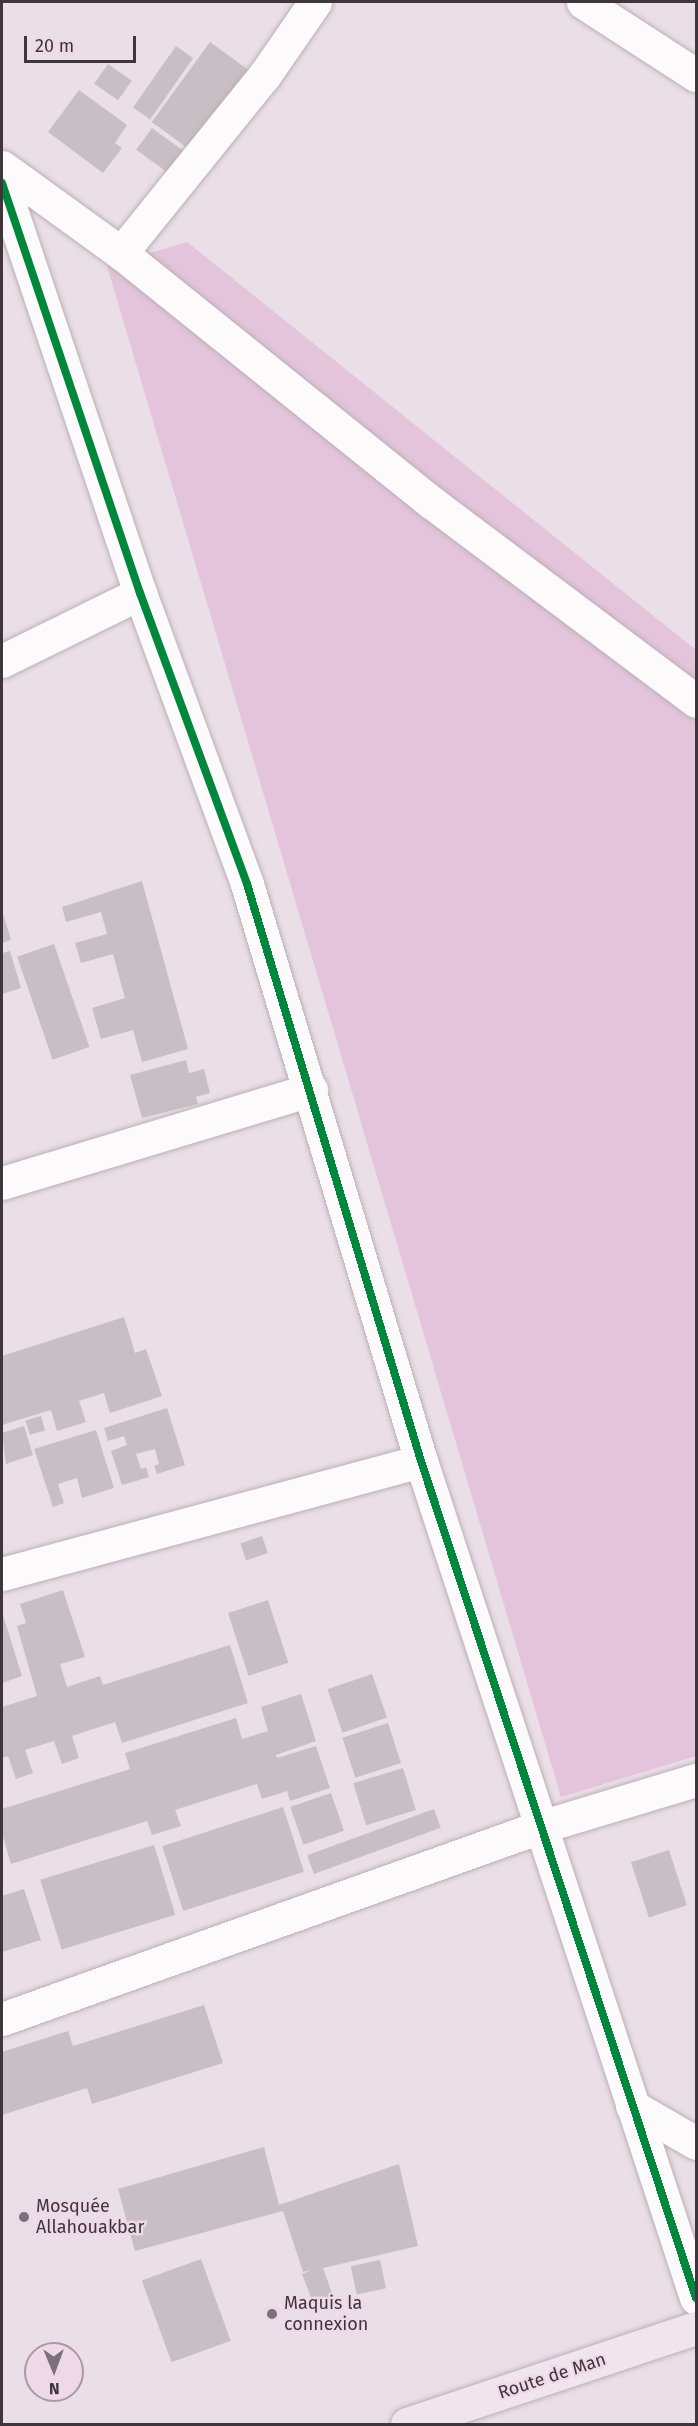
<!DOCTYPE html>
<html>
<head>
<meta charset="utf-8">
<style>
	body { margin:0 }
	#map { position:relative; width:698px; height:2426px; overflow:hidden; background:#eadee7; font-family:"Fira Sans",sans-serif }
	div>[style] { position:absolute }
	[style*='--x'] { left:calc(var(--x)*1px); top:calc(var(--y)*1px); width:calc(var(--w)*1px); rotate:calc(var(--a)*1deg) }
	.green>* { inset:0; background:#e3c4db }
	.building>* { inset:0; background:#c8bfc5; transform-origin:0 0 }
	.roads { filter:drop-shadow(0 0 2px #bab0b7) drop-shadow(0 0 2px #bab0b7) }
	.minor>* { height:33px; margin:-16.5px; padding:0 16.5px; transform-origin:16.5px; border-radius:16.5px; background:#fcfafb }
	.highway>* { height:33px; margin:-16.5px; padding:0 16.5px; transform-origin:16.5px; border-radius:16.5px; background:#f0e5ed }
	.cycleway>* { height:8px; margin:-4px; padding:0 4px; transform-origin:4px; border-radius:4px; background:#00873e }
	.dots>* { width:16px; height:16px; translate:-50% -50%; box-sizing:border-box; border:3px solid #efd9e9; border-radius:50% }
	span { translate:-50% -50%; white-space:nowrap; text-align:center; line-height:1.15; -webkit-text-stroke:4.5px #efd9e9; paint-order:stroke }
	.poi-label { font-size:18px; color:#3f363c }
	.left { translate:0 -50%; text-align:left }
	.street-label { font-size:18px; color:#3f363c }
	.frame { position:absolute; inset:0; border:3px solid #3f363c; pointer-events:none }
	.north { position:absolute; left:24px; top:2342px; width:60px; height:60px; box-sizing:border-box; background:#efd9e9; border:2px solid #a998a4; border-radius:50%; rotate:179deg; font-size:16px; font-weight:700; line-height:24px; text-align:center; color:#3f363c }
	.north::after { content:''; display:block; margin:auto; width:21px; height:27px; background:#7b7178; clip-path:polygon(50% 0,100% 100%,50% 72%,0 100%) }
	.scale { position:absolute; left:24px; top:36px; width:112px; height:27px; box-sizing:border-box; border:3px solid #3f363c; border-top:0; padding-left:8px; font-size:18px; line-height:21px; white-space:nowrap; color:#3f363c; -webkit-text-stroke:4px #efd9e9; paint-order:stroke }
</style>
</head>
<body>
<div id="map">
	<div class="green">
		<i style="clip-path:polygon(187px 242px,696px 650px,696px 1756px,561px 1797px,107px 266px)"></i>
	</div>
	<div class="building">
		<i style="left:210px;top:42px;width:48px;height:99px;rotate:36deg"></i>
		<i style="left:176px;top:46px;width:21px;height:75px;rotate:35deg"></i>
		<i style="left:108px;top:64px;width:29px;height:24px;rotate:35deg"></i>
		<i style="clip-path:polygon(79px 90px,127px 125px,115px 143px,122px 148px,103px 173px,48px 132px)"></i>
		<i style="left:152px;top:128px;width:43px;height:27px;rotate:36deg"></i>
		<i style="clip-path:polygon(142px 881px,188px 1049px,142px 1062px,133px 1030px,101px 1039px,92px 1008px,125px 998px,113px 954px,81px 963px,75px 943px,107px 934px,101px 912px,66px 922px,62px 907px)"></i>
		<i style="clip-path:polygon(2px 910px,11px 940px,2px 943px)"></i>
		<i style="left:54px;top:944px;width:109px;height:39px;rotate:71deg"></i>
		<i style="clip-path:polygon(10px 951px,21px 988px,2px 994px,2px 953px)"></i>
		<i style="clip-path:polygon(186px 1060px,189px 1073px,204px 1069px,210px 1093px,196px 1097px,198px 1104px,142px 1118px,130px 1075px)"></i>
		<i style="clip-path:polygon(124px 1317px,135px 1353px,146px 1349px,162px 1396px,110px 1413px,104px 1393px,79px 1401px,86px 1422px,57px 1431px,51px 1410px,2px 1425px,2px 1356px)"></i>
		<i style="clip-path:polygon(167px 1408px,185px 1465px,157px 1474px,154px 1466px,159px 1464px,155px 1449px,136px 1454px,141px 1469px,146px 1467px,149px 1477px,122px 1485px,111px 1451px,127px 1445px,124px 1436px,108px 1441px,104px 1428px)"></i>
		<i style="left:41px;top:1416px;width:15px;height:16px;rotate:74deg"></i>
		<i style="clip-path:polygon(24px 1426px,33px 1455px,6px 1464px,2px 1433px)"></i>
		<i style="clip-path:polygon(96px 1430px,114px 1488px,82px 1498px,77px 1478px,58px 1484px,64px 1503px,53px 1507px,34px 1449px)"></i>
		<i style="left:262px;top:1536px;width:18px;height:23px;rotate:71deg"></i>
		<i style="clip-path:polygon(63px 1590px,85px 1657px,60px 1664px,67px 1687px,100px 1676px,103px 1685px,230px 1645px,248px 1703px,122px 1743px,115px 1722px,72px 1736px,79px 1758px,62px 1764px,54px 1741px,25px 1750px,33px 1773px,16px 1779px,8px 1756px,2px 1758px,2px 1707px,37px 1696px,17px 1626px,26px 1623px,20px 1604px)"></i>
		<i style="left:268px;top:1600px;width:66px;height:42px;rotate:72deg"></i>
		<i style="clip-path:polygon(2px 1612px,22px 1676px,2px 1683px)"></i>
		<i style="left:372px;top:1674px;width:46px;height:47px;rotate:71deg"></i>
		<i style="clip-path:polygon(301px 1694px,316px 1741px,276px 1755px,277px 1758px,316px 1746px,330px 1788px,290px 1801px,287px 1791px,262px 1799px,257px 1784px,175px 1810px,181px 1826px,152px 1835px,147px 1821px,11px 1864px,2px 1833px,2px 1809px,130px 1769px,125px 1753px,236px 1718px,242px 1739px,268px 1731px,261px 1707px)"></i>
		<i style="left:388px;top:1723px;width:42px;height:48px;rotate:72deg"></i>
		<i style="left:403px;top:1768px;width:44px;height:52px;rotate:73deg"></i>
		<i style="left:331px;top:1793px;width:40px;height:43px;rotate:71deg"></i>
		<i style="left:283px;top:1807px;width:68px;height:127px;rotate:72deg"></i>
		<i style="left:434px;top:1809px;width:20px;height:135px;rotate:70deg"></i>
		<i style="left:154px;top:1845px;width:73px;height:119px;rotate:73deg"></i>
		<i style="left:669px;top:1850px;width:58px;height:40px;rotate:72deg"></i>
		<i style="clip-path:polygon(24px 1889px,41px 1940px,2px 1952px,2px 1896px)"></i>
		<i style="clip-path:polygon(204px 2005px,223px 2063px,92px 2104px,87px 2088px,2px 2115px,2px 2052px,68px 2031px,73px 2046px)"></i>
		<i style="clip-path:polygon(264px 2147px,279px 2205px,399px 2164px,418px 2246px,323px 2268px,333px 2296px,313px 2303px,302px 2274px,312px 2270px,303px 2272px,283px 2211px,135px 2251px,118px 2189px)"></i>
		<i style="left:201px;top:2259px;width:87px;height:63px;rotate:70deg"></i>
		<i style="left:380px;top:2260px;width:29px;height:30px;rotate:78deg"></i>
	</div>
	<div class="roads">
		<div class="minor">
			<i style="--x:583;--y:2;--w:135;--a:32.9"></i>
			<i style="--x:2;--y:167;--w:147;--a:35.9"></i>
			<i style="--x:121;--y:253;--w:398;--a:38.8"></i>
			<i style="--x:431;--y:502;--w:331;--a:36.9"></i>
			<i style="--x:2;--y:183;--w:433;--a:71.4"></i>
			<i style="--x:140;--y:593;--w:310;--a:69.8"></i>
			<i style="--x:247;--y:884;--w:603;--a:73.22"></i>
			<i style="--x:421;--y:1461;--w:881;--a:71.81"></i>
			<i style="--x:121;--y:253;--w:228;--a:-51.1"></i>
			<i style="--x:264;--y:76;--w:90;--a:-55.4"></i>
			<i style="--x:2;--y:661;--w:154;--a:-26.2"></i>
			<i style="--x:2;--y:1183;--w:323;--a:-16.8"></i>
			<i style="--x:2;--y:1574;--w:434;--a:-15.1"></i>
			<i style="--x:2;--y:2019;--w:571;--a:-19.64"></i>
			<i style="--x:540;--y:1827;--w:163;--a:-16.8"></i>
			<i style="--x:632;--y:2106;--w:74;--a:30"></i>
		</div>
		<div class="highway">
			<i style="--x:407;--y:2424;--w:305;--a:-18.4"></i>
		</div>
	</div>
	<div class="cycleway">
		<i style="--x:2;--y:183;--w:433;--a:71.4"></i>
		<i style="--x:140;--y:593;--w:310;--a:69.8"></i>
		<i style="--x:247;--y:884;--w:603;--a:73.22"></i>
		<i style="--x:421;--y:1461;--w:881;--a:71.81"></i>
	</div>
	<div class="dots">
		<i style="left:24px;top:2217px;background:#7b7178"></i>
		<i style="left:272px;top:2314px;background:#7b7178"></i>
	</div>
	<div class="poi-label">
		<span class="left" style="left:36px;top:2217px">Mosquée<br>Allahouakbar</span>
		<span class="left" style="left:284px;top:2314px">Maquis la<br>connexion</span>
	</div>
	<div class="street-label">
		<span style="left:552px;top:2376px;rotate:-18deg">Route de Man</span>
	</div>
	<div class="frame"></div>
	<div class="north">N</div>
	<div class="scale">20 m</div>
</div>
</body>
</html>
